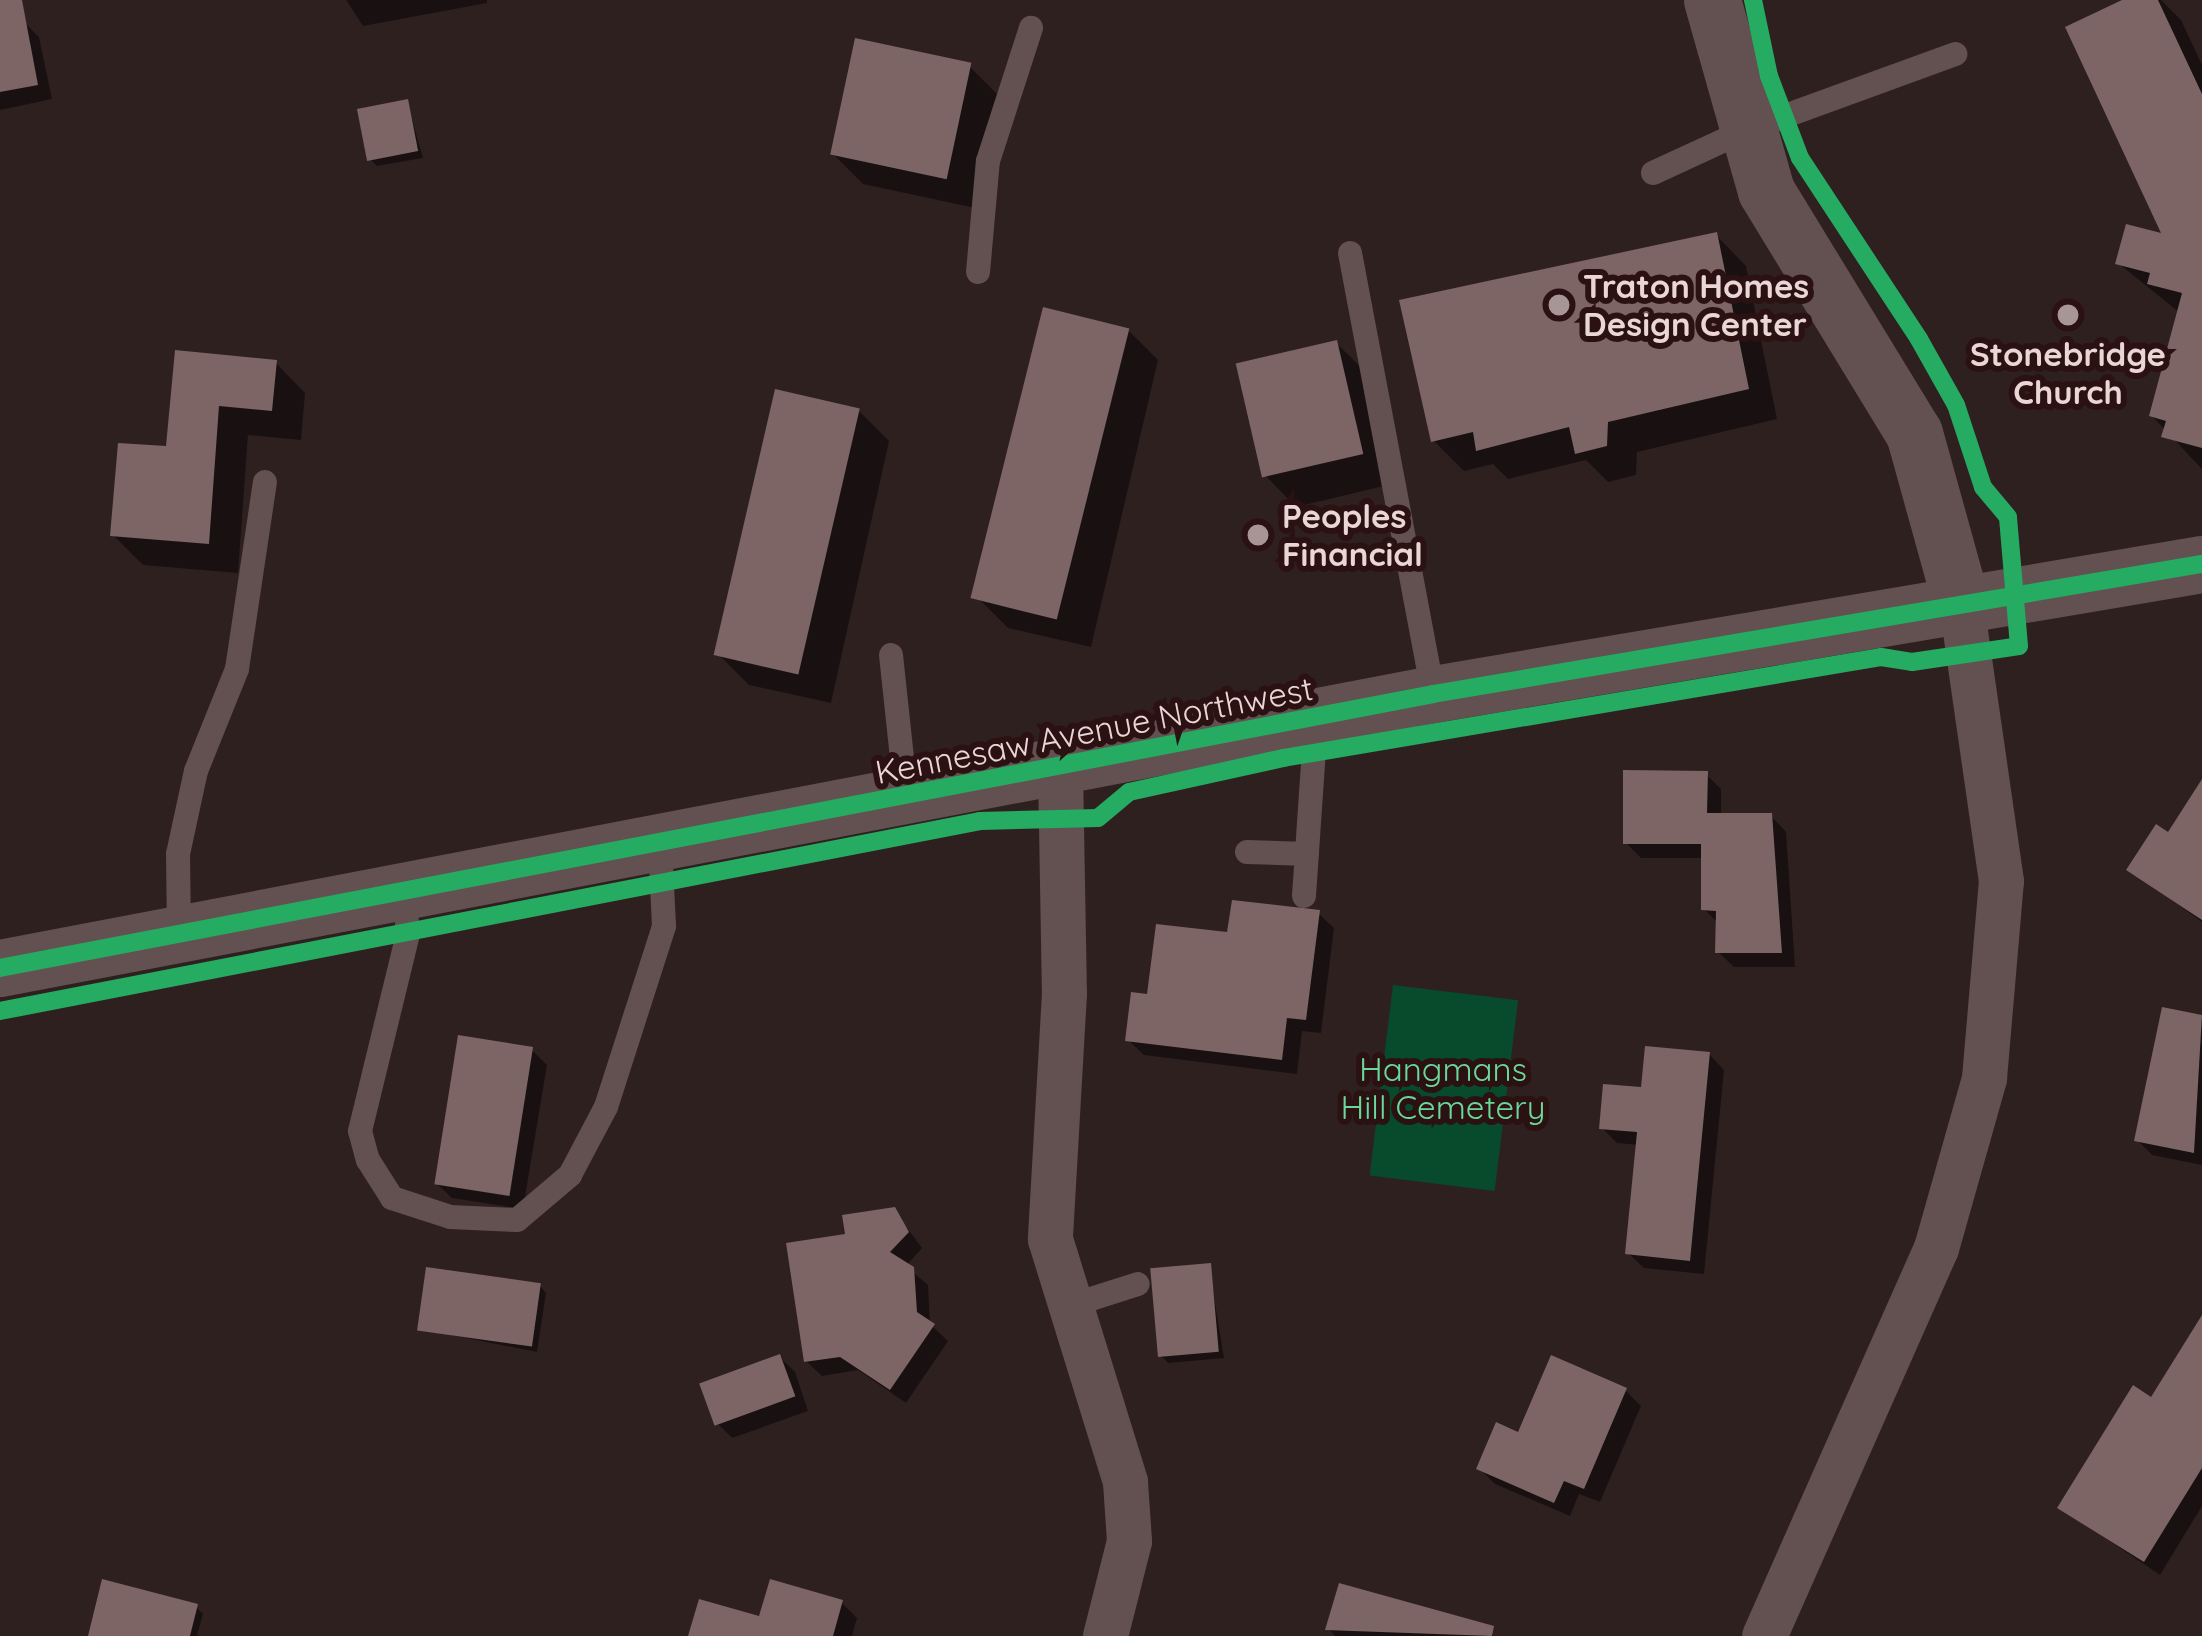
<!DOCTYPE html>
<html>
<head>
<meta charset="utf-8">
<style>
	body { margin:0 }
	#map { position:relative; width:2202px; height:1636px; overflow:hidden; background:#2f2020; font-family:Quicksand,sans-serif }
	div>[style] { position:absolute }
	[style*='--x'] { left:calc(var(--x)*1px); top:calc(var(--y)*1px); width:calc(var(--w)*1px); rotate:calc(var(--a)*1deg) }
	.green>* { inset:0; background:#074a2c; transform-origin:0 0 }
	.shadow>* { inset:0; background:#0007 }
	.building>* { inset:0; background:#7c6564; transform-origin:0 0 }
	.service>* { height:24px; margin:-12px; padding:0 12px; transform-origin:12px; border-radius:12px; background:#635050 }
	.minor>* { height:45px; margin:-22.5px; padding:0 22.5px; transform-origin:22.5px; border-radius:22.5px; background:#635050 }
	.tertiary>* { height:57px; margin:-28.5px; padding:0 28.5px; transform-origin:28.5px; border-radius:28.5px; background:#635050 }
	.cycleway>* { height:18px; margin:-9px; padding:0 9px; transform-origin:9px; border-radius:9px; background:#26ab63 }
	.dots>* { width:33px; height:33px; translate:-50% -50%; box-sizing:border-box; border:6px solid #2b1111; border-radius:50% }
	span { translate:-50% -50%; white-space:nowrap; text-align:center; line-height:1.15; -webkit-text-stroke:12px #2b1111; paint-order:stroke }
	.poi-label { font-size:33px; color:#e9d6d5; font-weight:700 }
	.left { translate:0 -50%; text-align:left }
	.street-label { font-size:33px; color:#e9d6d5 }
	.park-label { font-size:33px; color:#69d89a }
</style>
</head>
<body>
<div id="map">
	<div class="green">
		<i style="left:1393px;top:985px;width:126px;height:192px;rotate:7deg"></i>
	</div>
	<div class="shadow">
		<i style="clip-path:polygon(346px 0,487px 0,487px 3px,363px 26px)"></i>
		<i style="clip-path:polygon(2129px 0,2161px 0,2181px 20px,2202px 65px,2202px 469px,2152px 416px,2180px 313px,2118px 263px,2167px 238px)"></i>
		<i style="clip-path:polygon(24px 22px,39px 37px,52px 99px,0 110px,0 27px)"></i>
		<i style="clip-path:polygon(969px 66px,999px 96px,975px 208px,863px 184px,832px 153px)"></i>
		<i style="clip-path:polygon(407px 102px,423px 158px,377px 166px,370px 159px)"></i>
		<i style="clip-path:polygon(1716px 235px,1746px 266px,1777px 419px,1637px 452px,1636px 475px,1608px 482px,1586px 460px,1508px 479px,1493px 464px,1464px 471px,1434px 441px)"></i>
		<i style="clip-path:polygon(1128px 330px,1158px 360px,1091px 647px,1008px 628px,978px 598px)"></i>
		<i style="clip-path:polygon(1336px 343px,1367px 373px,1392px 484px,1296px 507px,1266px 476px)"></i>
		<i style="clip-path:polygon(178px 353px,275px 362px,305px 393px,301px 440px,248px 435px,238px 573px,143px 565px,113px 535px,168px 450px)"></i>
		<i style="clip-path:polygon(859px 411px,889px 441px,831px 703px,749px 685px,719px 655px)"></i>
		<i style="clip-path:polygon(1706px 774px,1721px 789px,1721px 816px,1771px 816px,1786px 832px,1795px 967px,1734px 967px,1718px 952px,1719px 924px,1704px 909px,1704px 858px,1641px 858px,1626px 843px)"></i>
		<i style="clip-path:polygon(2202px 785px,2202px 922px,2130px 869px,2168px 836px)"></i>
		<i style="clip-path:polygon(1318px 913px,1334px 928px,1321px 1033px,1302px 1031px,1297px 1074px,1144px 1055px,1128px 1040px,1150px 997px,1230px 936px)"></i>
		<i style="clip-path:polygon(2165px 1010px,2202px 1018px,2202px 1165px,2152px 1155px,2137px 1140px)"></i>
		<i style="clip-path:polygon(532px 1050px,547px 1065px,523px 1209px,452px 1198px,436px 1183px)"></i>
		<i style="clip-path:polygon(1709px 1054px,1724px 1070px,1704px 1274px,1644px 1268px,1628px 1253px,1639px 1145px,1617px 1143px,1602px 1128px,1644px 1091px)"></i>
		<i style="clip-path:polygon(894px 1210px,922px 1248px,906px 1266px,928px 1285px,930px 1324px,948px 1341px,906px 1403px,858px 1370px,822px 1376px,806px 1361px,849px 1237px)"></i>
		<i style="clip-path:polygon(1209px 1266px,1224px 1358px,1168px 1363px,1161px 1356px)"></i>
		<i style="clip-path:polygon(540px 1286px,546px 1293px,537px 1352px,421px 1329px)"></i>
		<i style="clip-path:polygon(2202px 1356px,2202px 1506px,2160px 1575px,2061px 1508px,2152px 1401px)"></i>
		<i style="clip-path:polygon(780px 1357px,795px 1372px,808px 1411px,732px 1438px,717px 1423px)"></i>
		<i style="clip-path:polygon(1626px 1391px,1641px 1406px,1600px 1502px,1579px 1494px,1570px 1516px,1495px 1484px,1480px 1469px,1520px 1435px)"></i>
		<i style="clip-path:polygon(842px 1603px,857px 1618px,852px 1636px,691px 1636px)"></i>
		<i style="clip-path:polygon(196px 1607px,203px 1614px,197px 1636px,91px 1636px)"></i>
		<i style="clip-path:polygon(1483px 1626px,1494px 1636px,1335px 1636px,1329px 1629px)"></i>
	</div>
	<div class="building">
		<i style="clip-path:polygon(0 0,22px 0,38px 85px,0 92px)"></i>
		<i style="clip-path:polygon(2122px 0,2158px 0,2202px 94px,2202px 448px,2161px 437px,2166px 421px,2149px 416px,2182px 293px,2147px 284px,2150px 273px,2115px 264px,2126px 224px,2161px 233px,2065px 27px)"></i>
		<i style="left:855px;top:38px;width:119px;height:119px;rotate:12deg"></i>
		<i style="left:408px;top:99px;width:53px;height:52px;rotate:79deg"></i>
		<i style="clip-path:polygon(1717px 232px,1749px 389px,1608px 422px,1607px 446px,1575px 454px,1569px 427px,1476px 451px,1473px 432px,1431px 442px,1399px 300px)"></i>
		<i style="left:1043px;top:307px;width:89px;height:300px;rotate:14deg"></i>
		<i style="left:1337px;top:340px;width:117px;height:104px;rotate:77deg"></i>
		<i style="clip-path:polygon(175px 350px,277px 360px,272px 411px,219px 406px,209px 544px,110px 536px,118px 443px,166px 446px)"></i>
		<i style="left:775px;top:389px;width:87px;height:273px;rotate:13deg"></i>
		<i style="clip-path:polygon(1623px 770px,1708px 771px,1707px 813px,1772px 813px,1782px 953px,1715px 953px,1716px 911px,1701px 910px,1701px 844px,1623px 844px)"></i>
		<i style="clip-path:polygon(2202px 779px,2202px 920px,2126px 870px,2156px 824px,2168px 832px)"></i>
		<i style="clip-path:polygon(1232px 900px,1320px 910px,1306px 1020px,1287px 1018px,1282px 1060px,1125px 1041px,1131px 992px,1147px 994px,1156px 924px,1227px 932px)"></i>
		<i style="clip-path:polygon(2162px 1007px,2202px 1015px,2194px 1153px,2134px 1141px)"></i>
		<i style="left:458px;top:1035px;width:76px;height:151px;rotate:9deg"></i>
		<i style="clip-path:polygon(1645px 1046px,1710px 1052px,1690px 1261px,1625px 1254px,1637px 1132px,1599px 1129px,1603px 1084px,1641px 1087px)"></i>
		<i style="clip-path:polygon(895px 1207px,909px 1232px,890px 1252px,914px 1267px,917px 1312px,935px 1324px,890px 1390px,840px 1357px,804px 1362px,786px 1243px,845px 1234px,842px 1215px)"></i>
		<i style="left:1211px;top:1263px;width:89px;height:61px;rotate:85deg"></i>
		<i style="left:426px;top:1267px;width:116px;height:64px;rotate:8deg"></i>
		<i style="clip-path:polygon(2202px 1315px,2202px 1468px,2144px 1562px,2057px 1508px,2133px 1385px,2151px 1397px)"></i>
		<i style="left:780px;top:1354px;width:45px;height:86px;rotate:70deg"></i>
		<i style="clip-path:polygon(1551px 1355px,1627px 1388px,1584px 1489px,1564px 1481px,1554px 1503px,1476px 1469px,1496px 1422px,1518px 1432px)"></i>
		<i style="clip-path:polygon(102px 1579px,198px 1604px,190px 1636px,88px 1636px)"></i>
		<i style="clip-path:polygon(770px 1579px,843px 1600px,833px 1636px,688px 1636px,699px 1599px,759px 1616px)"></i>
		<i style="clip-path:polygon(1339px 1583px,1494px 1626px,1492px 1636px,1325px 1630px)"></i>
	</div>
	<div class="service">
		<i style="--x:1653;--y:173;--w:100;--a:-24.8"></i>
		<i style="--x:1744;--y:131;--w:225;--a:-20"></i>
		<i style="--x:1350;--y:253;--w:449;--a:79.3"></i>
		<i style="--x:978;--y:272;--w:111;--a:-84.9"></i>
		<i style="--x:988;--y:161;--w:140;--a:-72.1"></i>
		<i style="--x:891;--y:655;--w:141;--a:83.9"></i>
		<i style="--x:1247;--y:852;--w:60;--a:1.9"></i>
		<i style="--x:404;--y:892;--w:42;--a:84.6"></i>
		<i style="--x:408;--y:934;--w:203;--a:103.7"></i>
		<i style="--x:360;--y:1131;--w:30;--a:75"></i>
		<i style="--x:368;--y:1160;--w:45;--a:57.7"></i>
		<i style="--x:392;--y:1198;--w:61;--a:18.1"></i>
		<i style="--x:450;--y:1217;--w:67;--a:2.6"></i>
		<i style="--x:517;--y:1220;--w:70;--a:-40.3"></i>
		<i style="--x:570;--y:1175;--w:77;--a:-62.1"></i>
		<i style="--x:606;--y:1107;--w:190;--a:-72.2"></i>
		<i style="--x:664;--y:926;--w:83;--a:-92.8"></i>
		<i style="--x:1304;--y:896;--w:177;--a:-86.1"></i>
		<i style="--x:179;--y:935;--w:81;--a:-90.7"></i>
		<i style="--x:178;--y:854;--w:85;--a:-77.8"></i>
		<i style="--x:196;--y:771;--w:110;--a:-68.1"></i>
		<i style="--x:237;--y:669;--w:189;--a:-81.5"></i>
		<i style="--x:1069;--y:1306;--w:72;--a:-17.7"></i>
	</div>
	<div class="minor">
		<i style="--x:1060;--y:768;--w:225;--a:89"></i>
		<i style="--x:1064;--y:993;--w:246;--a:93.3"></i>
		<i style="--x:1050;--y:1239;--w:254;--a:72.8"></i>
		<i style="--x:1125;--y:1482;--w:59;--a:86.1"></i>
		<i style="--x:1129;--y:1541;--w:98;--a:104.2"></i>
		<i style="--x:1764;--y:1636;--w:424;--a:-66.1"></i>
		<i style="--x:1936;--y:1248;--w:177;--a:-74.2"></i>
		<i style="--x:1984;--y:1078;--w:198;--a:-85.1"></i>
		<i style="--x:2001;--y:881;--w:282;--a:-98.2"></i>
	</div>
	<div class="tertiary">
		<i style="--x:1712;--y:0;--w:198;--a:74.2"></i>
		<i style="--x:1766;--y:191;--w:284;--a:58.6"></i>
		<i style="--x:1914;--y:433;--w:175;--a:74.5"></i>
		<i style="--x:0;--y:968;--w:1459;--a:-10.82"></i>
		<i style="--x:1433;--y:694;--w:780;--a:-9.6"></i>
	</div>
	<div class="cycleway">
		<i style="--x:0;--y:968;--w:1459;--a:-10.82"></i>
		<i style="--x:1433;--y:694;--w:780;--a:-9.6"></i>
		<i style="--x:0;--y:1011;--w:998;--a:-10.97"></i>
		<i style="--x:980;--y:821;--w:118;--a:-1.5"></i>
		<i style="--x:1098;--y:818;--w:40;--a:-40"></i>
		<i style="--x:1129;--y:792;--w:158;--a:-12.4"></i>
		<i style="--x:1283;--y:758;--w:606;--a:-9.59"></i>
		<i style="--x:1881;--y:657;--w:31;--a:9"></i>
		<i style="--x:1912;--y:662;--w:108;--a:-8.5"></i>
		<i style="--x:2019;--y:646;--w:129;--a:-94.9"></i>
		<i style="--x:2008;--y:517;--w:39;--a:-130"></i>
		<i style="--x:1983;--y:487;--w:86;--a:-108.2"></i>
		<i style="--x:1956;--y:405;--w:76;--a:-119.3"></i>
		<i style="--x:1919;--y:339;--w:217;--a:-123.3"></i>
		<i style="--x:1800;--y:158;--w:88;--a:-110.7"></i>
		<i style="--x:1769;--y:76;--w:78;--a:-101.9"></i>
	</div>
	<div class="dots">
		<i style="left:1559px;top:305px;background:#a89696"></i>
		<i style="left:2068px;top:315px;background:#a89696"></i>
		<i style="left:1258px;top:535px;background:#a89696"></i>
	</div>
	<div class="poi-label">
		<span class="left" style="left:1583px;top:305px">Traton Homes<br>Design Center</span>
		<span style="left:2068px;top:373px">Stonebridge<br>Church</span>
		<span class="left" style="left:1282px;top:535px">Peoples<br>Financial</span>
	</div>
	<div class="street-label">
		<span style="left:1094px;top:730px;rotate:-11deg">Kennesaw Avenue Northwest</span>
	</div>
	<div class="park-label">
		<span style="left:1443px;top:1088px">Hangmans<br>Hill Cemetery</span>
	</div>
</div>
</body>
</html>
